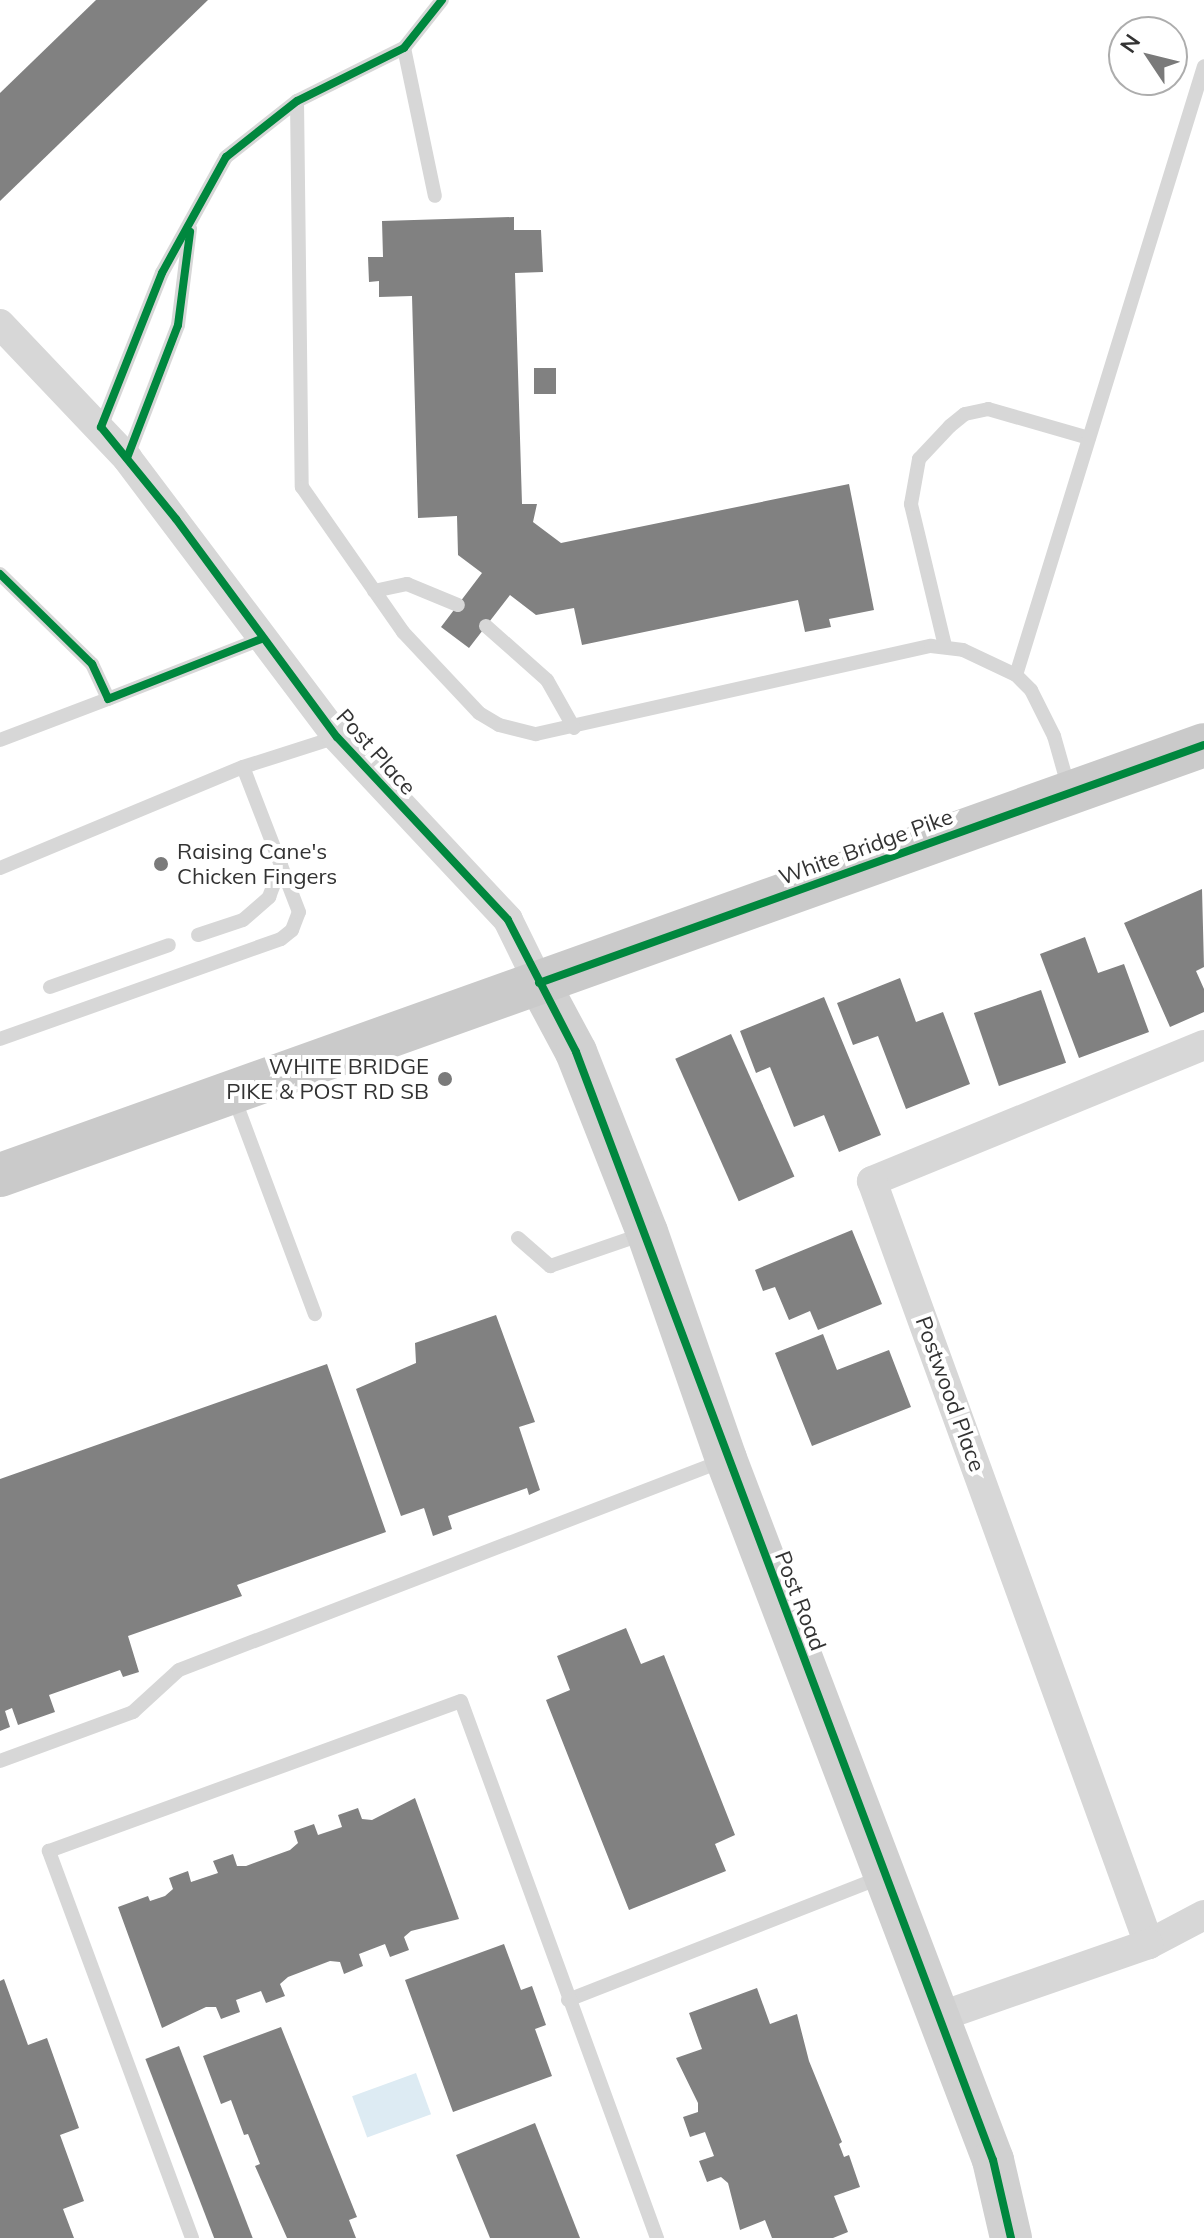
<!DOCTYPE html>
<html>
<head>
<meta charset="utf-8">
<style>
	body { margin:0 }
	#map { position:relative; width:1204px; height:2238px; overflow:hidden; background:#fff; font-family:Mulish,sans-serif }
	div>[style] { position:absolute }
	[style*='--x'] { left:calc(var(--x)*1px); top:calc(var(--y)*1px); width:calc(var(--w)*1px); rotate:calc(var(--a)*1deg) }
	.water>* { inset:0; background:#ddebf3; transform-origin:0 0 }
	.building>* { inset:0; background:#818181; transform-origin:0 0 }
	.lane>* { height:14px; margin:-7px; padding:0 7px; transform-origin:7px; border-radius:7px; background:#d7d7d7 }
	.street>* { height:30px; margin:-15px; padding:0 15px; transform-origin:15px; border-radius:15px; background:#d7d7d7 }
	.secondary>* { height:42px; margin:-21px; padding:0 21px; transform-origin:21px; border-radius:21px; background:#d0d0d0 }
	.primary>* { height:44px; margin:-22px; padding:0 22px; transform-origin:22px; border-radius:22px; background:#cacaca }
	.cycleway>* { height:8px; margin:-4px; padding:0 4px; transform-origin:4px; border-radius:4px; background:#00873e }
	.dots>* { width:22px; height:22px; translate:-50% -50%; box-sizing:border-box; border:4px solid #fff; border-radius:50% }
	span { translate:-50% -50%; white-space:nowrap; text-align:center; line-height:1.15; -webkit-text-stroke:8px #fff; paint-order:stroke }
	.street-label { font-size:22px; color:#333 }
	.poi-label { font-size:22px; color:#333 }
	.left { translate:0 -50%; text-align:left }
	.right { translate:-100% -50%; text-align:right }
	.north { position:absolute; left:1108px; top:16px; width:80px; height:80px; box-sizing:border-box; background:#fff; border:2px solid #adadad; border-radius:50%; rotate:305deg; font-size:22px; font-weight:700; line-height:32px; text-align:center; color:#333 }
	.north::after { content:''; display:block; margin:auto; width:28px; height:36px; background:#7a7a7a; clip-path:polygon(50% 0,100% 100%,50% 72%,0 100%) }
</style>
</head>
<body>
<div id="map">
	<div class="water">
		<i style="left:416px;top:2073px;width:44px;height:68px;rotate:70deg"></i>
	</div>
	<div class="building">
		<i style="clip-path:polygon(96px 0,208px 0,0 201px,0 93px)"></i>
		<i style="clip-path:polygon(514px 217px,514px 230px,541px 230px,543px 272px,515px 273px,522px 504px,537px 504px,533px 522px,561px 543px,849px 484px,874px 610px,829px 619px,831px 627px,805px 632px,798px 600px,582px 645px,574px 608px,536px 615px,510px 595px,469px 648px,441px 627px,482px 573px,458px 555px,457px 516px,418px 518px,412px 296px,379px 297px,379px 281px,369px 282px,368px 257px,383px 257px,382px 221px)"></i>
		<i style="left:534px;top:368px;width:22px;height:26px"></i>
		<i style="clip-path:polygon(1202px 889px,1204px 967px,1196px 971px,1204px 989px,1204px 1012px,1170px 1027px,1124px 923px)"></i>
		<i style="clip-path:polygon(1085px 937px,1098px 973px,1124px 964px,1149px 1032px,1079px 1058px,1040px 954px)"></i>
		<i style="clip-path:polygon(900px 978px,916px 1022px,943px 1012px,970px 1084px,906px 1109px,878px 1036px,853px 1045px,837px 1003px)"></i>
		<i style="left:1041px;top:990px;width:77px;height:71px;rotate:71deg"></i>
		<i style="clip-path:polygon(824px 997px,881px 1135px,839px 1152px,824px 1115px,794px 1127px,770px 1067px,756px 1073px,740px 1031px)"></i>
		<i style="left:731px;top:1034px;width:156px;height:61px;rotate:66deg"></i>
		<i style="clip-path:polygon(852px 1230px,882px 1304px,818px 1330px,810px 1311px,789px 1320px,775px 1287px,763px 1291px,755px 1270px)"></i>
		<i style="clip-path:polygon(496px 1315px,535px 1422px,519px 1427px,540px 1490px,529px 1495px,527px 1488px,448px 1516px,452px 1529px,433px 1536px,424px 1508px,401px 1516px,356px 1389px,416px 1363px,415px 1343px)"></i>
		<i style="clip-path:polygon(823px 1334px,837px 1370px,889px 1350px,911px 1407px,812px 1446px,775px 1353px)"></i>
		<i style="clip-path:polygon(327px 1364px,386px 1532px,237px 1585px,242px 1596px,128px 1636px,139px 1672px,123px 1677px,120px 1670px,49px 1695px,55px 1712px,18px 1725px,12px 1708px,5px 1711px,10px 1727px,0 1731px,0 1479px)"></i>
		<i style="clip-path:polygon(626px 1628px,641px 1664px,664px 1655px,735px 1835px,715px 1844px,726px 1871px,629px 1910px,546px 1700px,570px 1690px,557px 1656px)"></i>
		<i style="clip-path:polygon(415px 1798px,459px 1919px,411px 1931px,404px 1937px,409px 1950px,390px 1957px,385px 1944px,359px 1954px,363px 1966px,344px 1974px,340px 1962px,330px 1961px,288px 1977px,280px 1984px,285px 1996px,266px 2003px,261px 1991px,236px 2000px,240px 2012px,221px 2019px,216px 2007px,206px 2007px,162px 2028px,118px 1907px,148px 1896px,150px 1901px,165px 1896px,173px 1889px,169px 1878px,188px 1871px,191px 1882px,218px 1873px,213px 1861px,233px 1854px,237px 1866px,246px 1866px,290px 1850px,298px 1843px,294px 1831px,314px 1824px,318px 1835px,342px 1827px,338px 1815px,358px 1808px,362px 1819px,372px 1820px)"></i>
		<i style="clip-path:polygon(504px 1944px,521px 1990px,532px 1986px,546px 2025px,535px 2029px,552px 2076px,453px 2112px,405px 1980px)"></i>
		<i style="clip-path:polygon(4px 1979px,28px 2045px,47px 2038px,79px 2128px,60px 2135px,84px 2201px,63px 2209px,74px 2238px,0 2238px,0 1981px)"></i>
		<i style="clip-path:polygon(757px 1988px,770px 2024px,797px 2014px,809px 2061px,842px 2142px,839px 2144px,844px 2157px,849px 2155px,860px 2187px,834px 2196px,848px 2232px,833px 2238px,772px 2238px,765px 2220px,740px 2230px,728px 2183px,721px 2177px,707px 2182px,699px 2161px,714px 2156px,705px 2132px,690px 2137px,683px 2117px,698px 2112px,698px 2103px,676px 2058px,702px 2049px,689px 2013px)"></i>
		<i style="clip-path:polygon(281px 2027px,357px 2217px,349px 2220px,356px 2238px,287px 2238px,255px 2166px,260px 2164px,248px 2134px,244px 2135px,231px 2100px,221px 2104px,203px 2056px)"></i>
		<i style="left:179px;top:2046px;width:206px;height:36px;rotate:69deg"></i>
		<i style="clip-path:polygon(535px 2123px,580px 2238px,490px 2238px,456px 2155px)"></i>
	</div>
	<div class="lane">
		<i style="--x:404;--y:48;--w:151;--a:78.2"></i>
		<i style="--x:297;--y:101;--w:386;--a:89.3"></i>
		<i style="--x:302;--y:487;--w:177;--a:55.1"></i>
		<i style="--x:403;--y:632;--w:111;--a:46.8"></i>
		<i style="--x:479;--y:713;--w:23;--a:31"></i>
		<i style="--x:499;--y:725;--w:38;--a:14"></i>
		<i style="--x:536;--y:734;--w:405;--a:-12.6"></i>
		<i style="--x:931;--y:646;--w:32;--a:7"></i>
		<i style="--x:963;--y:650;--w:59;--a:25.3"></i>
		<i style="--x:101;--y:427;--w:166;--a:-68.4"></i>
		<i style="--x:162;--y:273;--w:132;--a:-61.1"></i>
		<i style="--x:226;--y:157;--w:90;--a:-38.3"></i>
		<i style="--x:297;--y:101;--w:119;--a:-26.4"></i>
		<i style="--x:404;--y:48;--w:61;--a:-51.6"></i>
		<i style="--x:127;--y:458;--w:142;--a:-69"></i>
		<i style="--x:178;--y:325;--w:97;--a:-82.9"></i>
		<i style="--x:0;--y:574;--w:129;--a:44.4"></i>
		<i style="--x:92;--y:664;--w:38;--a:65"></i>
		<i style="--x:108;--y:699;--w:164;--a:-21.4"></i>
		<i style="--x:374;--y:591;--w:34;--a:-12"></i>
		<i style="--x:407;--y:584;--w:55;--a:22.4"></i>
		<i style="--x:486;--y:626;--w:81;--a:41.5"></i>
		<i style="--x:547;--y:680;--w:55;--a:60.6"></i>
		<i style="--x:945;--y:646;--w:146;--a:-103.5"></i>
		<i style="--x:911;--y:504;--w:46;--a:-79.9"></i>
		<i style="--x:919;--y:459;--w:45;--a:-46.8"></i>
		<i style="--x:950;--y:426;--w:19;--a:-39"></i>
		<i style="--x:965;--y:414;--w:24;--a:-12"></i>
		<i style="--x:988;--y:409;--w:105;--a:16"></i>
		<i style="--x:0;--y:740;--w:116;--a:-20.8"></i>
		<i style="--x:1069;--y:789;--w:55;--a:-105.8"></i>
		<i style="--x:1054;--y:736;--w:51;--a:-116.6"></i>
		<i style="--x:1031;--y:690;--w:21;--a:-135"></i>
		<i style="--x:1016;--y:675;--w:637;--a:-72.84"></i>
		<i style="--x:0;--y:868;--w:263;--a:-22.6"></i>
		<i style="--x:243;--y:767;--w:99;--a:-17.7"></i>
		<i style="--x:198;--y:935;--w:47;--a:-18.4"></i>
		<i style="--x:243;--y:920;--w:35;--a:-41"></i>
		<i style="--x:269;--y:897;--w:34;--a:-69"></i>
		<i style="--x:50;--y:987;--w:126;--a:-19.4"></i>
		<i style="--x:0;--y:1039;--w:298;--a:-19.6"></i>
		<i style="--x:281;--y:939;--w:14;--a:-39"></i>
		<i style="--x:292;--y:930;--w:19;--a:-69"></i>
		<i style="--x:299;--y:912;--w:155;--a:-111.1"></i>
		<i style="--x:233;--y:1095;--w:234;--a:69.5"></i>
		<i style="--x:518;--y:1238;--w:43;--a:41.2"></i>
		<i style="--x:550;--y:1266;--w:102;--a:-19"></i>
		<i style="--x:0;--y:1761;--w:142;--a:-20.2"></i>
		<i style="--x:133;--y:1712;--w:62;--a:-42.4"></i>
		<i style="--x:179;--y:1670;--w:582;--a:-21.05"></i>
		<i style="--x:568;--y:2000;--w:337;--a:-21.4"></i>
		<i style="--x:192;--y:2238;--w:413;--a:-110.3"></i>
		<i style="--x:49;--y:1851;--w:438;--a:-20"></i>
		<i style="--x:461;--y:1701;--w:572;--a:69.95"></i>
	</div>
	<div class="street">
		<i style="--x:0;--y:324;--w:185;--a:46.5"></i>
		<i style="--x:127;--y:458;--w:349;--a:53"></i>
		<i style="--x:337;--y:737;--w:250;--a:46.9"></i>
		<i style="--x:508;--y:920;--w:70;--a:63.8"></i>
		<i style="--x:1204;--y:1045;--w:359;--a:157.7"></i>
		<i style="--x:872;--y:1181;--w:812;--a:70.05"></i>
		<i style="--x:1149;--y:1944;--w:62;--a:-27.8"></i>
		<i style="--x:939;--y:2017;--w:222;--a:-19.2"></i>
	</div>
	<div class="secondary">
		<i style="--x:539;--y:983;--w:78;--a:61.8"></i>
		<i style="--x:576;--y:1052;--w:193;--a:68.5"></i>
		<i style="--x:647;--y:1232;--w:240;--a:70.8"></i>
		<i style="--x:726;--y:1459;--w:750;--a:69.15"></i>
		<i style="--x:993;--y:2160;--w:80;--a:77"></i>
	</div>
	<div class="primary">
		<i style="--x:0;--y:1175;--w:1278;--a:-19.65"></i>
	</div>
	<div class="cycleway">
		<i style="--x:442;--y:0;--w:61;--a:128.4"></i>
		<i style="--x:404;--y:48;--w:119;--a:153.6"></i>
		<i style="--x:297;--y:101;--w:90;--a:141.7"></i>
		<i style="--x:226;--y:157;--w:132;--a:118.9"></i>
		<i style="--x:162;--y:273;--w:166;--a:111.6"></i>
		<i style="--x:101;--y:427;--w:119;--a:50.8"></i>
		<i style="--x:176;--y:519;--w:271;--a:53.6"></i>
		<i style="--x:337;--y:737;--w:250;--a:46.9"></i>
		<i style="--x:508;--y:920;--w:148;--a:62.7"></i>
		<i style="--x:576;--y:1052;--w:1184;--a:69.38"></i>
		<i style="--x:993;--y:2160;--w:80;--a:77"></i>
		<i style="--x:127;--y:458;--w:142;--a:-69"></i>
		<i style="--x:178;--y:325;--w:94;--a:-82.6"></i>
		<i style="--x:0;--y:574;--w:129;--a:44.4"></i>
		<i style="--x:92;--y:664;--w:38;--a:65"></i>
		<i style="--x:108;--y:699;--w:164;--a:-21.4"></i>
		<i style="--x:539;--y:983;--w:706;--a:-19.69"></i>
	</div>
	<div class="dots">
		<i style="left:161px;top:864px;background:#7a7a7a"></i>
		<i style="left:445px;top:1079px;background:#7a7a7a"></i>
	</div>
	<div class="street-label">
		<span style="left:376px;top:752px;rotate:48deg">Post Place</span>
		<span style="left:866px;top:847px;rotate:-20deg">White Bridge Pike</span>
		<span style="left:950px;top:1394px;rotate:70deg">Postwood Place</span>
		<span style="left:800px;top:1601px;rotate:69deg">Post Road</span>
	</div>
	<div class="poi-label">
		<span class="left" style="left:177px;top:864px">Raising Cane's<br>Chicken Fingers</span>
		<span class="right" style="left:429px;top:1079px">WHITE BRIDGE<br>PIKE &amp; POST RD SB</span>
	</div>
	<div class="north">N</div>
</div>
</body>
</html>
